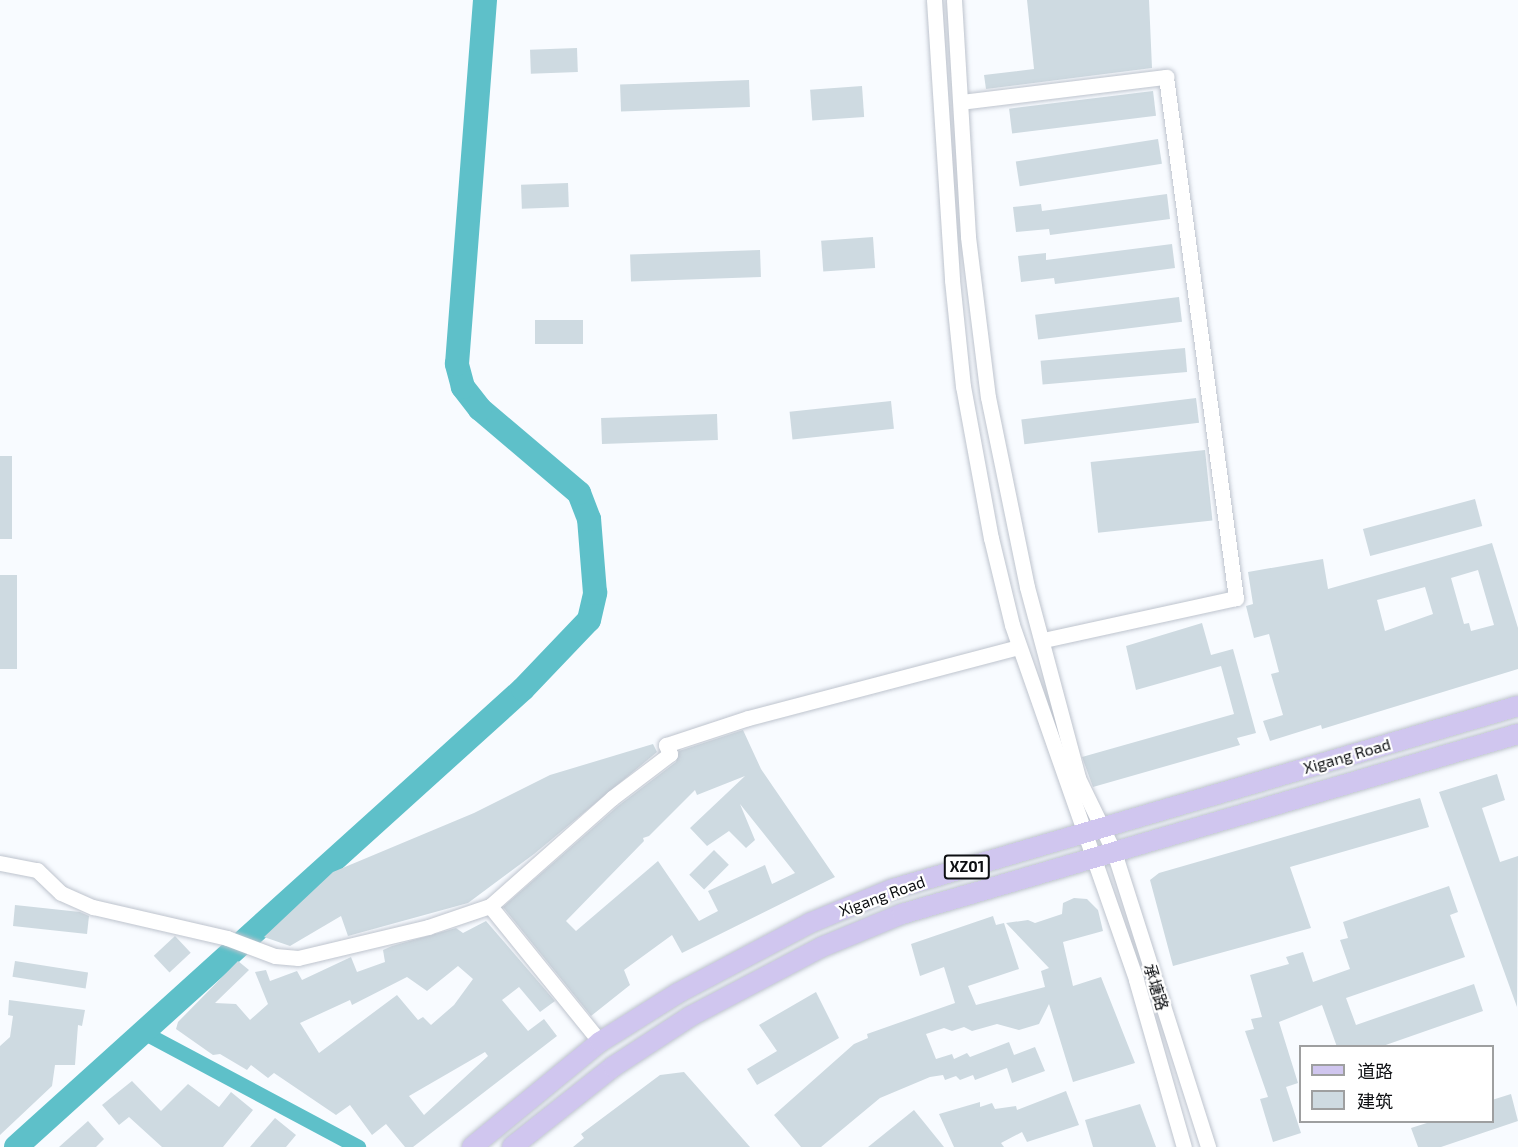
<!DOCTYPE html>
<html>
<head>
<meta charset="utf-8">
<style>
	body { margin:0 }
	#map { position:relative; width:1518px; height:1147px; overflow:hidden; background:#f8fbff; font-family:"Exo 2","Noto Sans SC",sans-serif }
	div>[style] { position:absolute }
	[style*='--x'] { left:calc(var(--x)*1px); top:calc(var(--y)*1px); width:calc(var(--w)*1px); rotate:calc(var(--a)*1deg) }
	.canal>* { height:15px; margin:-7.5px; padding:0 7.5px; transform-origin:7.5px; border-radius:7.5px; background:#5ec0c9 }
	.river>* { height:24px; margin:-12px; padding:0 12px; transform-origin:12px; border-radius:12px; background:#5ec0c9 }
	.building>* { inset:0; background:#cedae1; transform-origin:0 0 }
	.roads { filter:drop-shadow(0 0 2px #bec4ce) drop-shadow(0 0 2px #bec4ce) }
	.minor>* { height:15px; margin:-7.5px; padding:0 7.5px; transform-origin:7.5px; border-radius:7.5px; background:#fff }
	.major>* { height:20px; margin:-10px; padding:0 10px; transform-origin:10px; border-radius:10px; background:#d0c6ef }
	span { translate:-50% -50%; white-space:nowrap; text-align:center; line-height:1.15; -webkit-text-stroke:4.5px #fff; paint-order:stroke }
	.shield-label span { padding:2px 4px; background:#fff; border:2px solid; border-radius:4px; -webkit-text-stroke-width:0 }
	.shield-label { font-size:15px; color:#0d0f12; font-weight:700 }
	.street-label { font-size:16px; color:#0d0f12 }
	.legend { position:absolute; left:1299px; top:1045px; width:195px; height:78px; box-sizing:border-box; background:#fff; border:2px solid #9e9fa0; margin:0; padding:8px 10px; list-style:none; font-size:18px; color:#0d0f12 }
	.legend li { display:flex; align-items:center; gap:12px; height:30px }
	.legend b { width:30px; border:2px solid #9e9fa0 }
</style>
</head>
<body>
<div id="map">
	<div class="canal">
		<i style="--x:143;--y:1032;--w:244;--a:28.1"></i>
	</div>
	<div class="river">
		<i style="--x:16;--y:1147;--w:683;--a:-42.09"></i>
		<i style="--x:523;--y:689;--w:95;--a:-46.3"></i>
		<i style="--x:589;--y:620;--w:28;--a:-77"></i>
		<i style="--x:595;--y:593;--w:74;--a:-94.6"></i>
		<i style="--x:589;--y:519;--w:28;--a:-111"></i>
		<i style="--x:579;--y:493;--w:130;--a:-139.7"></i>
		<i style="--x:480;--y:409;--w:28;--a:-128"></i>
		<i style="--x:463;--y:387;--w:24;--a:-105"></i>
		<i style="--x:457;--y:364;--w:365;--a:-85.6"></i>
	</div>
	<div class="building">
		<i style="clip-path:polygon(1027px 0,1149px 0,1152px 68px,986px 89px,984px 75px,1034px 69px)"></i>
		<i style="left:577px;top:48px;width:24px;height:47px;rotate:88deg"></i>
		<i style="left:749px;top:80px;width:27px;height:129px;rotate:88deg"></i>
		<i style="left:862px;top:86px;width:31px;height:52px;rotate:86deg"></i>
		<i style="left:1153px;top:91px;width:25px;height:145px;rotate:83deg"></i>
		<i style="left:1158px;top:139px;width:25px;height:144px;rotate:81deg"></i>
		<i style="left:568px;top:183px;width:24px;height:47px;rotate:88deg"></i>
		<i style="clip-path:polygon(1167px 194px,1170px 219px,1050px 235px,1049px 229px,1016px 232px,1013px 207px,1041px 204px,1042px 211px)"></i>
		<i style="left:873px;top:237px;width:31px;height:52px;rotate:86deg"></i>
		<i style="clip-path:polygon(1172px 244px,1175px 268px,1055px 284px,1054px 278px,1021px 282px,1018px 256px,1046px 253px,1046px 260px)"></i>
		<i style="left:760px;top:250px;width:27px;height:130px;rotate:88deg"></i>
		<i style="left:1179px;top:297px;width:25px;height:145px;rotate:83deg"></i>
		<i style="left:583px;top:320px;width:24px;height:48px;rotate:90deg"></i>
		<i style="left:1185px;top:348px;width:24px;height:145px;rotate:85deg"></i>
		<i style="left:1196px;top:398px;width:25px;height:176px;rotate:83deg"></i>
		<i style="left:891px;top:401px;width:28px;height:102px;rotate:84deg"></i>
		<i style="left:717px;top:414px;width:26px;height:116px;rotate:88deg"></i>
		<i style="left:1205px;top:450px;width:71px;height:115px;rotate:84deg"></i>
		<i style="left:0;top:456px;width:12px;height:83px"></i>
		<i style="left:1475px;top:499px;width:28px;height:116px;rotate:75deg"></i>
		<i style="clip-path:polygon(evenodd,1492px 543px,1518px 628px,1518px 669px,1322px 729px,1321px 725px,1270px 741px,1263px 721px,1283px 715px,1271px 674px,1279px 672px,1269px 634px,1254px 638px,1246px 606px,1253px 604px,1248px 572px,1323px 559px,1328px 589px,1492px 543px,1478px 570px,1494px 625px,1471px 631px,1469px 623px,1464px 624px,1451px 578px,1478px 570px,1492px 543px,1425px 587px,1433px 614px,1385px 631px,1377px 600px,1425px 587px)"></i>
		<i style="left:0;top:575px;width:17px;height:94px"></i>
		<i style="clip-path:polygon(1202px 623px,1211px 655px,1233px 649px,1256px 733px,1237px 738px,1240px 745px,1093px 787px,1082px 757px,1234px 714px,1221px 666px,1136px 690px,1126px 646px)"></i>
		<i style="clip-path:polygon(evenodd,743px 730px,761px 769px,835px 877px,682px 953px,672px 935px,624px 970px,630px 985px,591px 1016px,503px 907px,618px 806px,676px 762px,679px 751px,743px 730px,745px 776px,690px 828px,707px 846px,729px 831px,746px 848px,755px 840px,740px 804px,795px 873px,772px 884px,765px 865px,708px 891px,718px 911px,699px 921px,658px 861px,576px 931px,566px 921px,644px 841px,643px 838px,649px 836px,695px 790px,697px 795px,745px 776px)"></i>
		<i style="clip-path:polygon(653px 744px,657px 752px,534px 854px,468px 903px,348px 936px,341px 916px,290px 946px,264px 937px,333px 872px,474px 813px,550px 775px)"></i>
		<i style="clip-path:polygon(1497px 774px,1505px 800px,1482px 808px,1500px 862px,1518px 856px,1517px 1007px,1439px 792px)"></i>
		<i style="clip-path:polygon(1420px 798px,1429px 827px,1290px 867px,1311px 928px,1173px 966px,1150px 880px,1159px 873px)"></i>
		<i style="left:714px;top:850px;width:21px;height:35px;rotate:45deg"></i>
		<i style="clip-path:polygon(1449px 886px,1458px 912px,1450px 915px,1465px 957px,1346px 998px,1356px 1025px,1474px 984px,1483px 1011px,1380px 1047px,1337px 1047px,1322px 1005px,1279px 1022px,1298px 1083px,1286px 1087px,1301px 1133px,1273px 1142px,1260px 1099px,1268px 1097px,1245px 1031px,1254px 1029px,1251px 1019px,1262px 1017px,1250px 975px,1289px 964px,1286px 957px,1303px 952px,1313px 982px,1350px 969px,1340px 940px,1348px 938px,1343px 922px)"></i>
		<i style="clip-path:polygon(1074px 898px,1087px 899px,1098px 910px,1103px 931px,1063px 942px,1073px 986px,1101px 977px,1135px 1063px,1073px 1082px,1049px 1004px,1039px 1024px,1019px 1030px,997px 1024px,972px 1031px,964px 1027px,952px 1031px,944px 1028px,926px 1034px,936px 1059px,952px 1054px,954px 1059px,967px 1053px,970px 1057px,1009px 1042px,1014px 1055px,1035px 1047px,1045px 1071px,1012px 1083px,1007px 1068px,975px 1080px,973px 1075px,960px 1080px,956px 1076px,945px 1080px,943px 1075px,930px 1077px,880px 1098px,821px 1147px,801px 1147px,774px 1115px,854px 1044px,868px 1038px,867px 1034px,955px 1003px,944px 967px,920px 976px,911px 944px,993px 916px,996px 925px,1004px 923px,1019px 969px,968px 986px,976px 1005px,1045px 987px,1041px 971px,1049px 968px,1006px 923px,1028px 920px,1035px 923px,1062px 914px,1063px 903px)"></i>
		<i style="clip-path:polygon(15px 905px,80px 912px,89px 916px,87px 934px,13px 926px)"></i>
		<i style="clip-path:polygon(evenodd,486px 921px,555px 1001px,540px 1012px,519px 987px,502px 1000px,528px 1031px,544px 1019px,557px 1036px,413px 1147px,405px 1147px,386px 1124px,372px 1135px,350px 1105px,336px 1115px,274px 1073px,268px 1078px,251px 1065px,247px 1070px,220px 1054px,213px 1055px,176px 1029px,178px 1022px,238px 961px,249px 970px,215px 1003px,236px 1004px,250px 1020px,268px 1004px,255px 972px,266px 970px,270px 981px,297px 971px,302px 980px,351px 957px,357px 972px,385px 962px,383px 950px,392px 946px,456px 928px,463px 933px,486px 921px,458px 966px,473px 979px,454px 1005px,431px 1025px,423px 1017px,418px 1020px,397px 995px,319px 1053px,300px 1023px,350px 1000px,352px 1005px,407px 977px,427px 991px,458px 966px,486px 921px,485px 1052px,488px 1056px,424px 1115px,409px 1096px,485px 1052px)"></i>
		<i style="left:175px;top:936px;width:23px;height:29px;rotate:47deg"></i>
		<i style="left:15px;top:961px;width:74px;height:16px;rotate:9deg"></i>
		<i style="clip-path:polygon(816px 992px,839px 1038px,757px 1085px,747px 1069px,777px 1051px,759px 1025px)"></i>
		<i style="clip-path:polygon(9px 1000px,85px 1010px,82px 1026px,78px 1025px,75px 1065px,55px 1065px,52px 1086px,0 1135px,0 1046px,10px 1037px,13px 1016px,8px 1015px)"></i>
		<i style="clip-path:polygon(684px 1072px,750px 1147px,573px 1147px,584px 1138px,581px 1134px,660px 1075px)"></i>
		<i style="clip-path:polygon(132px 1081px,161px 1111px,188px 1084px,219px 1107px,231px 1092px,253px 1110px,223px 1147px,162px 1147px,129px 1117px,119px 1125px,102px 1105px)"></i>
		<i style="clip-path:polygon(1066px 1091px,1079px 1125px,1027px 1142px,1022px 1132px,1001px 1143px,1004px 1147px,954px 1147px,939px 1114px,980px 1102px,980px 1107px,992px 1103px,995px 1109px,1016px 1106px,1017px 1110px)"></i>
		<i style="clip-path:polygon(1511px 1094px,1518px 1121px,1441px 1147px,1418px 1147px,1411px 1128px,1430px 1122px,1492px 1122px,1492px 1100px)"></i>
		<i style="clip-path:polygon(1140px 1104px,1156px 1147px,1093px 1147px,1085px 1120px)"></i>
		<i style="clip-path:polygon(914px 1110px,944px 1147px,868px 1147px)"></i>
		<i style="clip-path:polygon(275px 1118px,296px 1135px,286px 1147px,250px 1147px)"></i>
		<i style="clip-path:polygon(88px 1121px,104px 1139px,96px 1147px,59px 1147px)"></i>
	</div>
	<div class="roads">
		<div class="minor">
			<i style="--x:934;--y:0;--w:281;--a:86.3"></i>
			<i style="--x:952;--y:280;--w:107;--a:84.1"></i>
			<i style="--x:963;--y:386;--w:155;--a:79.6"></i>
			<i style="--x:991;--y:538;--w:89;--a:76.4"></i>
			<i style="--x:1012;--y:625;--w:376;--a:70.7"></i>
			<i style="--x:1136;--y:980;--w:174;--a:74"></i>
			<i style="--x:954;--y:0;--w:237;--a:86.6"></i>
			<i style="--x:968;--y:237;--w:161;--a:82.9"></i>
			<i style="--x:988;--y:397;--w:194;--a:78.4"></i>
			<i style="--x:1027;--y:587;--w:198;--a:75"></i>
			<i style="--x:1078;--y:778;--w:82;--a:64.1"></i>
			<i style="--x:1114;--y:852;--w:310;--a:72.3"></i>
			<i style="--x:961;--y:102;--w:207;--a:-7"></i>
			<i style="--x:1166;--y:77;--w:526;--a:82.35"></i>
			<i style="--x:1236;--y:598;--w:197;--a:167.7"></i>
			<i style="--x:0;--y:863;--w:38;--a:11"></i>
			<i style="--x:37;--y:870;--w:33;--a:44"></i>
			<i style="--x:61;--y:893;--w:35;--a:24"></i>
			<i style="--x:93;--y:907;--w:138;--a:13"></i>
			<i style="--x:227;--y:938;--w:51;--a:20.6"></i>
			<i style="--x:275;--y:956;--w:23;--a:5"></i>
			<i style="--x:298;--y:958;--w:134;--a:-13.4"></i>
			<i style="--x:428;--y:927;--w:65;--a:-18.7"></i>
			<i style="--x:490;--y:906;--w:163;--a:-41.5"></i>
			<i style="--x:612;--y:798;--w:73;--a:-37.2"></i>
			<i style="--x:670;--y:754;--w:10;--a:-114"></i>
			<i style="--x:666;--y:745;--w:86;--a:-18.2"></i>
			<i style="--x:748;--y:718;--w:280;--a:-14.7"></i>
			<i style="--x:490;--y:906;--w:175;--a:51"></i>
		</div>
		<div class="major">
			<i style="--x:472;--y:1147;--w:166;--a:-39.4"></i>
			<i style="--x:600;--y:1042;--w:92;--a:-32.1"></i>
			<i style="--x:678;--y:993;--w:149;--a:-27.9"></i>
			<i style="--x:810;--y:923;--w:90;--a:-22.3"></i>
			<i style="--x:893;--y:889;--w:651;--a:-16.32"></i>
			<i style="--x:512;--y:1147;--w:129;--a:-38.4"></i>
			<i style="--x:613;--y:1067;--w:93;--a:-33.2"></i>
			<i style="--x:691;--y:1016;--w:148;--a:-27.8"></i>
			<i style="--x:822;--y:947;--w:87;--a:-22.4"></i>
			<i style="--x:902;--y:914;--w:642;--a:-16.29"></i>
		</div>
	</div>
	<div class="shield-label">
		<span style="left:967px;top:867px">XZ01</span>
	</div>
	<div class="street-label">
		<span style="left:1347px;top:756px;rotate:-16deg">Xigang Road</span>
		<span style="left:882px;top:896px;rotate:-20deg">Xigang Road</span>
		<span style="left:1156px;top:987px;rotate:73deg">承塘路</span>
	</div>
	<ul class="legend">
	<li><b style="height:8px;background:#d0c6ef"></b>道路</li>
	<li><b style="height:16px;background:#cedae1"></b>建筑</li>
	</ul>
</div>
</body>
</html>
